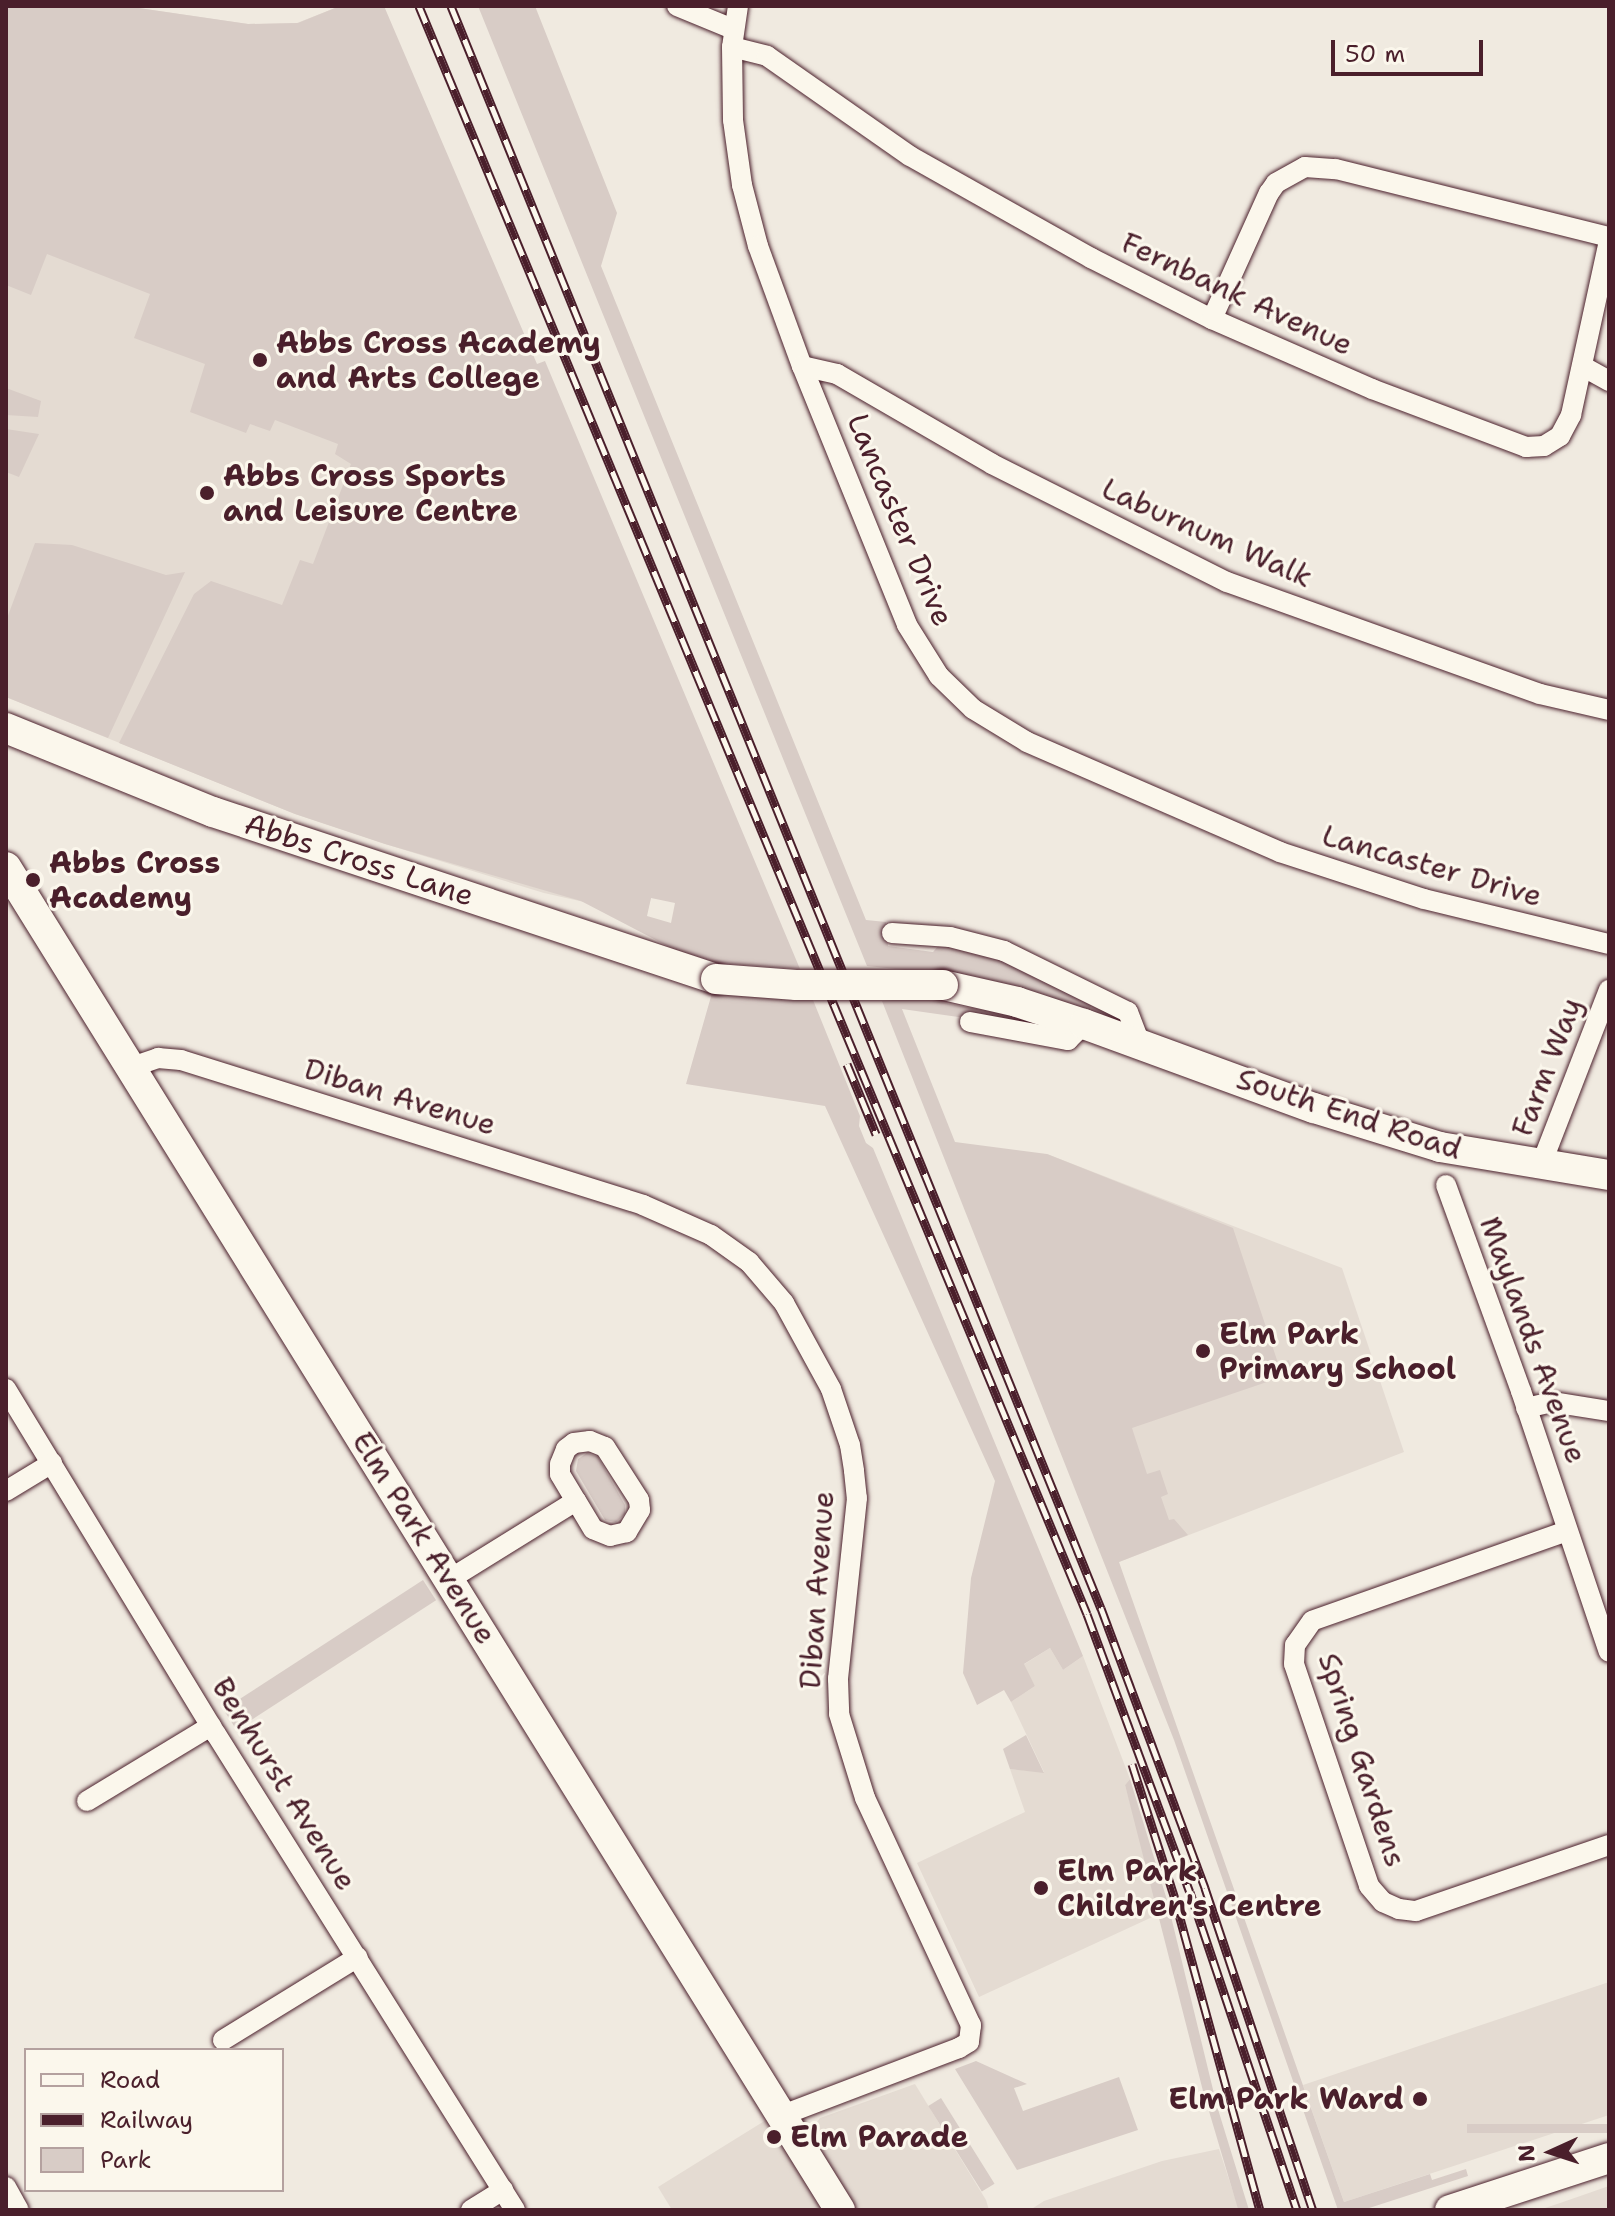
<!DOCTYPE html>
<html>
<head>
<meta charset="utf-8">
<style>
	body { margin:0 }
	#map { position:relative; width:1615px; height:2216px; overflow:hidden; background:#f0eae0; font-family:"Shantell Sans",sans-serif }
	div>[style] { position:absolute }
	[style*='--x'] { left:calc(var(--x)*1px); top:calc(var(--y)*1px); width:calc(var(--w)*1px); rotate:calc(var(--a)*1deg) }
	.built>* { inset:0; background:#e4dbd2 }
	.green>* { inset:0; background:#d8ccc6; transform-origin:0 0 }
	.roads { filter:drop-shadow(0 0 2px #4a1f2b) drop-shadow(0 0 2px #4a1f2b) }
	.street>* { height:20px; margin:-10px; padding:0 10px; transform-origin:10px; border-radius:10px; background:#fbf7ec }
	.secondary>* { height:30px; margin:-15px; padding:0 15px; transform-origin:15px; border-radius:15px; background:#fbf7ec }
	.rail>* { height:9px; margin-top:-4.5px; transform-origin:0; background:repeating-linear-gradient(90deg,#fbf7ec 0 18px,#4a1f2b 0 36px); box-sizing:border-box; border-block:2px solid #4a1f2b }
	.bridges { filter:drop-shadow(0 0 2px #4a1f2b) drop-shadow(0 0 2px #4a1f2b) }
	.secondary-bridge>* { height:30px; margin:-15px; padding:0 15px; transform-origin:15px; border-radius:15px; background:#fbf7ec }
	.dots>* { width:22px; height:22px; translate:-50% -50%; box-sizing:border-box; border:4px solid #fbf7ec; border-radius:50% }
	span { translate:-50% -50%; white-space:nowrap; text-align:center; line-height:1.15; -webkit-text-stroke:6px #fbf7ec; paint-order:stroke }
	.street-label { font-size:30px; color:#4a1f2b }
	.poi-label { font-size:30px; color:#4a1f2b; font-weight:700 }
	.left { translate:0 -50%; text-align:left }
	.right { translate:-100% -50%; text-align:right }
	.frame { position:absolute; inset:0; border:8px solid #4a1f2b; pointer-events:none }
	.legend { position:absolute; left:24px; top:2048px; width:260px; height:144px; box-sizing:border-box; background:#fbf7ec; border:2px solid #b4a19f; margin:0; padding:10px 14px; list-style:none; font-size:24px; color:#4a1f2b }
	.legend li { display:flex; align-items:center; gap:16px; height:40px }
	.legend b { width:40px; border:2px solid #b4a19f }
	.north { position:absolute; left:1511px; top:2112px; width:80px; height:80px; -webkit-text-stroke:6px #fbf7ec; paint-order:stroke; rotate:267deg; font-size:22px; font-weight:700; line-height:32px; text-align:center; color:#4a1f2b }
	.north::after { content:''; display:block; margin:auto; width:28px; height:36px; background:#4a1f2b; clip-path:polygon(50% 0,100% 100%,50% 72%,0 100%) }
	.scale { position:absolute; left:1331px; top:40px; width:152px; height:36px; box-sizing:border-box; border:4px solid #4a1f2b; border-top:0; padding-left:10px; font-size:24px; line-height:28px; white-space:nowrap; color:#4a1f2b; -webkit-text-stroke:6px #fbf7ec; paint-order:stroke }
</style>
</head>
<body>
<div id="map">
	<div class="built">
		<i style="clip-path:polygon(6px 6px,125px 6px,248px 24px,297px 23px,340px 6px,651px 898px,646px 916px,544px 893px,385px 844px,295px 814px,6px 697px)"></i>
		<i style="clip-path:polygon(1047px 1154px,1342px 1268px,1404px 1452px,1119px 1562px)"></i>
		<i style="clip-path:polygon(1050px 1648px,1063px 1670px,1083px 1656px,1130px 1779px,1125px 1785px,1161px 1913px,979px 1997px,917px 1863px,1025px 1812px,1010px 1769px,1044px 1772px,1011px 1702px,1035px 1686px,1023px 1665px)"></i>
		<i style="clip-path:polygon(1609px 1982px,1609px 2115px,1344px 2202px,1303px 2085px)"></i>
		<i style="clip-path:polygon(915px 2084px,986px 2200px,989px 2210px,858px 2210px,809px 2132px,820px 2118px)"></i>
		<i style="clip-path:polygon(771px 2117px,828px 2210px,672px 2210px,658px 2187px)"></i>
		<i style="clip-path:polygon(1219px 2149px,1239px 2210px,1030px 2210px,1044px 2201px,1162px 2161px)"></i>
		<i style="clip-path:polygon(1609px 2186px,1609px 2210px,1539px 2210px,1563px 2202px)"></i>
	</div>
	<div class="green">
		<i style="clip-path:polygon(evenodd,6px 6px,125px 6px,248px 24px,298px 23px,340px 6px,384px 6px,537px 364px,545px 361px,800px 969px,718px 963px,677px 951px,581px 901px,385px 844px,295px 814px,119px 743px,194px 594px,211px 581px,282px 605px,300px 560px,313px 564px,351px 464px,335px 454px,338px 444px,275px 420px,270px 431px,250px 424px,246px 433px,190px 412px,205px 364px,134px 338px,150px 294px,47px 254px,31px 295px,6px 285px,6px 6px,651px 898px,675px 903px,671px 923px,647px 916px,651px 898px)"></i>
		<i style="clip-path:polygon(478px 6px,535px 6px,617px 213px,601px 266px,866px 920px,886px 922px,888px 946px,933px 952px,939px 945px,1006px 958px,1091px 1005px,1088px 1014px,973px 977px,867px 966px)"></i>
		<i style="clip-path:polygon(6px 388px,41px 401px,38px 417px,6px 415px)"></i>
		<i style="clip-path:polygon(6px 429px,39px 434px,19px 477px,6px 472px)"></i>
		<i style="clip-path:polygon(35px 543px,72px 545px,166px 575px,185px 572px,108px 738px,6px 697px,6px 621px)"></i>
		<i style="clip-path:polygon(712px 993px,813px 1000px,860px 1116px,859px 1126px,866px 1143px,873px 1148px,1083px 1656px,1063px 1670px,1050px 1648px,1024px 1664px,1035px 1686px,1011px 1702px,1004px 1690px,977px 1705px,963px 1673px,971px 1578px,995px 1481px,825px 1106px,686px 1084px)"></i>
		<i style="clip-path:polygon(918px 998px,1013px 1016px,1071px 1033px,902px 1009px,955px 1142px,1047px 1154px,1233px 1228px,1278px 1363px,1289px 1360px,1293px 1373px,1132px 1428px,1147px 1474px,1160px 1470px,1168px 1494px,1161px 1497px,1169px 1520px,1174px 1519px,1188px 1535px,1119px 1562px,1344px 2202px,1430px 2174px,1432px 2180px,1466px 2169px,1468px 2176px,1363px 2210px,1338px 2210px,1174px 1740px,882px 1001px)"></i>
		<i style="clip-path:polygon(587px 1453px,598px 1457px,625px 1505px,625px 1514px,616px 1522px,605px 1520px,576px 1471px,578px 1459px)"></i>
		<i style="left:423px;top:1580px;width:24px;height:238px;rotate:57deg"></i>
		<i style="clip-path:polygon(1026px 1735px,1044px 1773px,1010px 1769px,1003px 1749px)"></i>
		<i style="clip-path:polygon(1130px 1779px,1167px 1900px,1217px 2106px,1249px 2210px,1238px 2209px,1203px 2091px,1125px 1785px)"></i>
		<i style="clip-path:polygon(976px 2061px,1027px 2084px,1014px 2088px,1023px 2111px,1119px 2077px,1138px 2130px,1017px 2170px,955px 2069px)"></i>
		<i style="left:941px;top:2098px;width:101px;height:15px;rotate:58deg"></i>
		<i style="left:1609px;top:2124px;width:9px;height:142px;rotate:90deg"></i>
	</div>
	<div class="roads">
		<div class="street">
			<i style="--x:677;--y:6;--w:61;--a:22.3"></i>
			<i style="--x:738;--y:6;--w:41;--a:98.3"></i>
			<i style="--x:732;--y:47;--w:73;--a:89.2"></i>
			<i style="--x:733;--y:120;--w:66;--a:82.1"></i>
			<i style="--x:742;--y:185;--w:63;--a:75.3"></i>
			<i style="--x:758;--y:246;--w:128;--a:69.9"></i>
			<i style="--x:802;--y:366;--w:279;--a:67.9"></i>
			<i style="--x:907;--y:625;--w:60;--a:57.9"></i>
			<i style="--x:939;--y:676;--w:47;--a:44.1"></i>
			<i style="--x:973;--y:709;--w:63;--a:31.4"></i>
			<i style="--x:1027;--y:742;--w:276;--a:23.5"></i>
			<i style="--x:1280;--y:852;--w:151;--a:18.1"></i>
			<i style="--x:1424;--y:899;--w:190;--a:13.7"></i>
			<i style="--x:732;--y:47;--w:36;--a:14"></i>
			<i style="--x:767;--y:56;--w:174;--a:35"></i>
			<i style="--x:910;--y:156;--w:208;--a:29.4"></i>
			<i style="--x:1091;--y:258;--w:136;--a:26.8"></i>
			<i style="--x:1212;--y:319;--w:175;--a:23.6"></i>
			<i style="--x:1372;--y:389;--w:165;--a:20.6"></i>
			<i style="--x:1526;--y:447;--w:18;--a:-3"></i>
			<i style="--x:1544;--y:446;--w:19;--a:-32"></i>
			<i style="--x:1560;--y:436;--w:24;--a:-62"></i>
			<i style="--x:1571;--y:415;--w:178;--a:-77.7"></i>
			<i style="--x:1212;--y:319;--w:138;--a:-65.7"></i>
			<i style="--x:1269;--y:193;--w:12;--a:-55"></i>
			<i style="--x:1276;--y:183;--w:33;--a:-29"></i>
			<i style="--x:1305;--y:167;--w:31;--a:4"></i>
			<i style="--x:1336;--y:169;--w:281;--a:14"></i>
			<i style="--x:802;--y:366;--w:36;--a:13"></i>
			<i style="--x:837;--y:374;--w:179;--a:30.1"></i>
			<i style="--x:992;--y:464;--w:263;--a:26.7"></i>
			<i style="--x:1227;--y:582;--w:332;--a:19.7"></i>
			<i style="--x:1540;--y:694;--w:71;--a:13.1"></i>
			<i style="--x:1582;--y:366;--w:31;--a:29"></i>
			<i style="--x:892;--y:933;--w:58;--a:3.9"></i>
			<i style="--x:950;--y:937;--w:56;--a:14.5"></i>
			<i style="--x:1004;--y:951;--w:138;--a:26.2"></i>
			<i style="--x:1128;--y:1012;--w:33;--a:69"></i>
			<i style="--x:970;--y:1022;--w:100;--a:10.4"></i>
			<i style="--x:1068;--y:1040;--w:23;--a:-45"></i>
			<i style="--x:132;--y:1067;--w:28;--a:-19"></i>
			<i style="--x:158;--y:1058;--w:23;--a:5"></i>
			<i style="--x:181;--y:1060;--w:484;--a:17.4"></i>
			<i style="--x:643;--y:1205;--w:74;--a:23.8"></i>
			<i style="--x:711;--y:1235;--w:47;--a:35.4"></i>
			<i style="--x:749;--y:1262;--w:54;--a:49.5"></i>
			<i style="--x:784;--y:1303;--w:98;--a:61.3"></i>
			<i style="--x:831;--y:1389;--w:59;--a:71.3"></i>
			<i style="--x:850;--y:1445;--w:26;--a:81"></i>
			<i style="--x:854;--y:1471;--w:27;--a:84"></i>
			<i style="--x:857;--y:1498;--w:182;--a:96"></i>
			<i style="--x:838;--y:1679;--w:35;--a:88"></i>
			<i style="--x:839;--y:1714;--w:88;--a:72.8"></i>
			<i style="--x:865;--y:1798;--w:251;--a:65"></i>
			<i style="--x:971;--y:2025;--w:17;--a:97"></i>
			<i style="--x:969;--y:2042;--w:12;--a:149"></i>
			<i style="--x:959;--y:2048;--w:188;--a:159.2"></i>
			<i style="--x:1541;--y:1165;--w:188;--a:-68.8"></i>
			<i style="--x:1446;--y:1185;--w:219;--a:70"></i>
			<i style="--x:1521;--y:1391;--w:275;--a:71.4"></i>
			<i style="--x:6;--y:1389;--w:404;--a:58.7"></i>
			<i style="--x:216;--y:1734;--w:562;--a:57.86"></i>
			<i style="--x:1526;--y:1408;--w:27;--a:-13"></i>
			<i style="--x:1552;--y:1402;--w:58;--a:9"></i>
			<i style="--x:6;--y:1491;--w:54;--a:-31.3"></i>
			<i style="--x:1567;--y:1531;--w:270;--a:160.6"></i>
			<i style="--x:1312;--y:1621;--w:29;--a:125"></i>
			<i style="--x:1295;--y:1645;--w:19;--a:93"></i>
			<i style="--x:1294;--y:1664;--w:234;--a:71.3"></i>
			<i style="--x:1369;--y:1886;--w:21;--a:49"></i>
			<i style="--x:1383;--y:1902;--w:17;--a:24"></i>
			<i style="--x:1399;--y:1909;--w:17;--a:7"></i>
			<i style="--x:1416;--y:1911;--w:204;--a:-18.9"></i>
			<i style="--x:450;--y:1579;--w:148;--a:-31.8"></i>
			<i style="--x:576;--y:1501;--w:31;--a:-121"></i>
			<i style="--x:560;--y:1474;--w:10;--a:-90"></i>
			<i style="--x:560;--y:1464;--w:16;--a:-68"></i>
			<i style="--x:566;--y:1449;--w:10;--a:-37"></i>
			<i style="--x:574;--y:1443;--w:16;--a:-7"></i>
			<i style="--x:590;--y:1441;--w:16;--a:22"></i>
			<i style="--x:605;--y:1447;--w:63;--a:57.3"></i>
			<i style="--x:639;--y:1500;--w:10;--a:84"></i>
			<i style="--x:640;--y:1510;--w:26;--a:121"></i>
			<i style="--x:627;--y:1532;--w:17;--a:167"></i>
			<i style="--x:610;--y:1536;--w:18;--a:-158"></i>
			<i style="--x:593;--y:1529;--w:33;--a:-121"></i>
			<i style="--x:87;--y:1801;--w:145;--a:-31.2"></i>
			<i style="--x:223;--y:2040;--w:158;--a:-31.6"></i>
			<i style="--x:6;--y:2187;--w:26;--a:61"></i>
			<i style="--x:471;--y:2210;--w:38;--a:-32"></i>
		</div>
		<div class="secondary">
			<i style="--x:6;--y:728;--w:223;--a:22.1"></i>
			<i style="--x:213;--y:812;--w:530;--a:18.37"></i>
			<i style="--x:6;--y:867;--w:1581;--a:58.16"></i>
			<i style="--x:943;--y:985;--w:76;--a:12.9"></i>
			<i style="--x:1017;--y:1002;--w:71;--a:18.2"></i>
			<i style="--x:1084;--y:1024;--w:245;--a:20.1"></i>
			<i style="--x:1314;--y:1108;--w:132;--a:17.2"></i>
			<i style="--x:1440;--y:1147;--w:171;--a:9.4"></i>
			<i style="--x:1450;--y:2210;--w:167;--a:-18.1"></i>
		</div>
	</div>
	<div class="rail">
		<i style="--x:419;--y:6;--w:1741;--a:67.44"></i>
		<i style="--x:1087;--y:1614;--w:296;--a:69.7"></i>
		<i style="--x:1190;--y:1892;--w:336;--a:71.4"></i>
		<i style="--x:451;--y:6;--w:1729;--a:67.92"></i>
		<i style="--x:1101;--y:1608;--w:299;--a:69.6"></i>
		<i style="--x:1205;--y:1888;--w:340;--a:71.5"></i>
		<i style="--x:847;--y:1064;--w:76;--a:67.5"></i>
		<i style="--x:1132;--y:1764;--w:139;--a:72.3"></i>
		<i style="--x:1174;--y:1896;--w:326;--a:74.7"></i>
	</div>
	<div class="bridges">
		<div class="secondary-bridge">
			<i style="--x:716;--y:979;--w:80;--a:4.3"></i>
			<i style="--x:796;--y:985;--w:147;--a:0"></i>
		</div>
	</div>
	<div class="dots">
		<i style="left:260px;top:360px;background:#4a1f2b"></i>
		<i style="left:207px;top:493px;background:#4a1f2b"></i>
		<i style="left:33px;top:880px;background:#4a1f2b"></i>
		<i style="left:1203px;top:1351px;background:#4a1f2b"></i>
		<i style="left:1041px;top:1888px;background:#4a1f2b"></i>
		<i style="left:1420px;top:2099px;background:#4a1f2b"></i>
		<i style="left:774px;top:2137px;background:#4a1f2b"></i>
	</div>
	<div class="street-label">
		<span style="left:1237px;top:294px;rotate:25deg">Fernbank Avenue</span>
		<span style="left:900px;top:520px;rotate:67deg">Lancaster Drive</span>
		<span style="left:1207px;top:533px;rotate:24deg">Laburnum Walk</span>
		<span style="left:359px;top:860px;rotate:18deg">Abbs Cross Lane</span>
		<span style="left:1432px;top:866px;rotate:16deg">Lancaster Drive</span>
		<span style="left:1547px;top:1067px;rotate:-69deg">Farm Way</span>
		<span style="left:400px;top:1097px;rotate:17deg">Diban Avenue</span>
		<span style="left:1349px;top:1114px;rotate:18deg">South End Road</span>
		<span style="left:1533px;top:1340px;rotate:70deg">Maylands Avenue</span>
		<span style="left:424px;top:1538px;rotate:58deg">Elm Park Avenue</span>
		<span style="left:817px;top:1590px;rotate:-86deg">Diban Avenue</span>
		<span style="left:1362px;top:1760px;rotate:72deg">Spring Gardens</span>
		<span style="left:284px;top:1784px;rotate:58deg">Benhurst Avenue</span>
	</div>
	<div class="poi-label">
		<span class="left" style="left:276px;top:360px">Abbs Cross Academy<br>and Arts College</span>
		<span class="left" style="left:223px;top:493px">Abbs Cross Sports<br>and Leisure Centre</span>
		<span class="left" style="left:49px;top:880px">Abbs Cross<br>Academy</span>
		<span class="left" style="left:1219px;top:1351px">Elm Park<br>Primary School</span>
		<span class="left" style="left:1057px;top:1888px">Elm Park<br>Children's Centre</span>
		<span class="right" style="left:1404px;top:2099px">Elm Park Ward</span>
		<span class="left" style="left:790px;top:2137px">Elm Parade</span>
	</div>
	<div class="frame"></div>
	<ul class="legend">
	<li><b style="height:10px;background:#fbf7ec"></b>Road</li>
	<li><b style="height:10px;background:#4a1f2b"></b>Railway</li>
	<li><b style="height:22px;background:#d8ccc6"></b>Park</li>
	</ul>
	<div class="north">N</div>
	<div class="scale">50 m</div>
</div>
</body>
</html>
